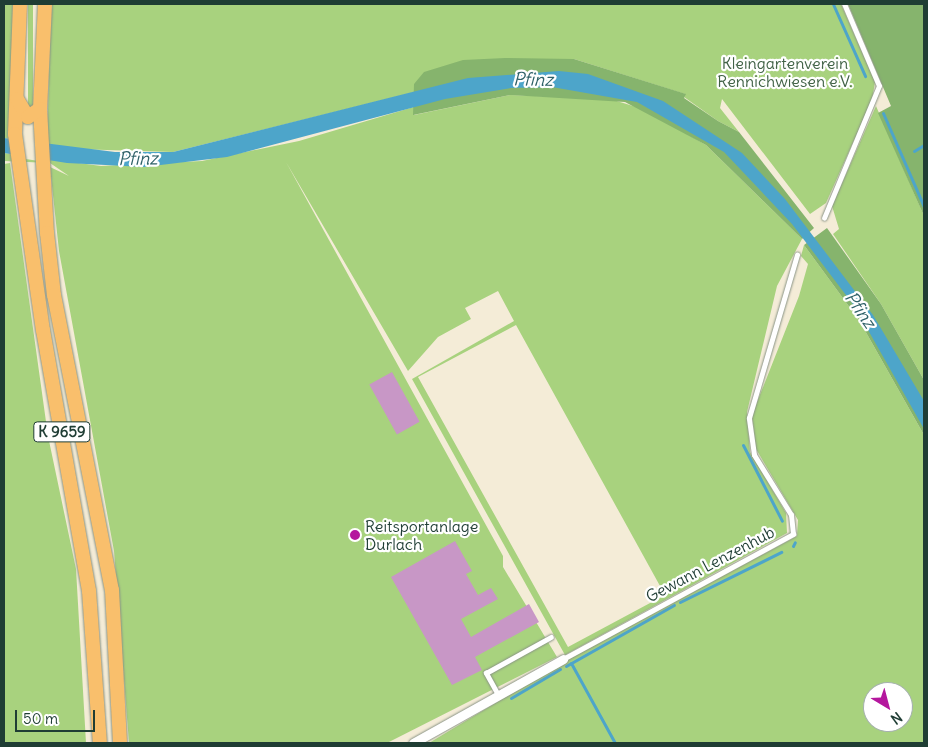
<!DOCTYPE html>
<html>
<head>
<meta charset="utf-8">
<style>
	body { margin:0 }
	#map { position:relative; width:928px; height:747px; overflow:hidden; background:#f4ecd7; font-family:Delius,sans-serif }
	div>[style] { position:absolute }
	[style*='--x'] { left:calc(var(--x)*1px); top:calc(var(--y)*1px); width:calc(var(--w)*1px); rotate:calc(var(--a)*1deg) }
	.green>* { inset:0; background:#a8d27e; transform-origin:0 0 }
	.forest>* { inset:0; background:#86b46d }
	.water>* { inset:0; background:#4da5ca }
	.pier>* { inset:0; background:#f4ecd7 }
	.stream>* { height:3px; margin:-1.5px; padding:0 1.5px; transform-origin:1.5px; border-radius:1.5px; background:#4da5ca }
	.building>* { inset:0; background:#c897c6; transform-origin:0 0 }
	.roads { filter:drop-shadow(0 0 1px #8a9486) drop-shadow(0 0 1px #8a9486) }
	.service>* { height:4.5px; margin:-2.25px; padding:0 2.25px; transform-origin:2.25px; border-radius:2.25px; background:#fff }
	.minor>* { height:9px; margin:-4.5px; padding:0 4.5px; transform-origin:4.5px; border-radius:4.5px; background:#fff }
	.primary>* { height:14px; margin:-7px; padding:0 7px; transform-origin:7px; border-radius:7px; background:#f9bf6c }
	.dots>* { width:14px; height:14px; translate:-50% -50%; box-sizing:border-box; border:2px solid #fff; border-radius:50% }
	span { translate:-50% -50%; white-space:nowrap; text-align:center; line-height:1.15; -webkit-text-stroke:4.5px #fff; paint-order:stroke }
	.shield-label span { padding:1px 4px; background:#fff; border:1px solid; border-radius:4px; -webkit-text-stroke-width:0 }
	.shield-label { font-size:15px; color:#1f3d34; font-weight:700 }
	.park-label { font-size:16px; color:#416246 }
	.poi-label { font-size:16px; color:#1f3d34 }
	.left { translate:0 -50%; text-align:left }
	.street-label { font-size:16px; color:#1f3d34 }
	.water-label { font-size:18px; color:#2f6168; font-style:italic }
	.frame { position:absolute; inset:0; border:5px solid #1f3d34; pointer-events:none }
	.north { position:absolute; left:863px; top:682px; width:50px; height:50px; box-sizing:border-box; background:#fff; border:1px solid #a5b1ae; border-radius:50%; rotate:143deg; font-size:14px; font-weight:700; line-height:20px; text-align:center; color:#1f3d34 }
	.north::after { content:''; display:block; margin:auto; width:18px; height:22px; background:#b5179e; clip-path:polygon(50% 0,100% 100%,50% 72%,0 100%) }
	.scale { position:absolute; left:15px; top:710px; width:80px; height:22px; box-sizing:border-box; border:2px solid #1f3d34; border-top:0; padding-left:6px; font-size:15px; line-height:18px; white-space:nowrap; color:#1f3d34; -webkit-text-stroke:4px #fff; paint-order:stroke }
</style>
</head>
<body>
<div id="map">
	<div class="green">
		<i style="clip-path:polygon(4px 4px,13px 4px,10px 139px,4px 138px)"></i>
		<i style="left:28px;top:4px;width:5px;height:103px"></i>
		<i style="clip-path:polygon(51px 4px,841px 4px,875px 82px,872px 100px,826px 203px,810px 214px,722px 99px,720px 108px,739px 132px,718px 121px,684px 97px,685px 94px,574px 59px,414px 84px,415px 92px,173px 152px,74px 149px,47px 145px)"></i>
		<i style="clip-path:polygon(evenodd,510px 95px,610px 99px,643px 109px,706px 145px,802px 239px,777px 286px,747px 412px,750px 452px,786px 513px,787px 533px,565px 655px,412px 379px,514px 321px,498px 291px,465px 308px,471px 319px,438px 337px,408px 371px,286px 162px,503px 556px,503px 567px,557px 657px,387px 743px,129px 743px,114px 551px,59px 251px,50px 167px,69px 176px,50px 163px,4px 161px,4px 153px,101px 166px,202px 161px,299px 141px,417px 106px,414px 115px,510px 95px,516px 325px,665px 595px,568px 647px,418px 377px,516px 325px)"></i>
		<i style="clip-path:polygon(876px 106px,924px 216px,924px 380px,881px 304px,833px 234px,839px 229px,832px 206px)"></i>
		<i style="clip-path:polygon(10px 163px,48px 436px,76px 569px,86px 743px,4px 743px,4px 164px)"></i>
		<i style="clip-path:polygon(evenodd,804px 245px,859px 320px,924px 435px,924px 743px,429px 743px,560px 664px,797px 536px,798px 520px,756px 449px,752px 415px,799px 296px,808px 264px,801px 256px,804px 245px,873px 692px,903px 692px,903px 722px,873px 722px,873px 692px)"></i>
	</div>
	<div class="forest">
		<i style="clip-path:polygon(848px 4px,924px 4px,924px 216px,878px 113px,891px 106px)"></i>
		<i style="clip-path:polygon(505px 58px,574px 59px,686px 94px,684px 98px,718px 121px,739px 132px,814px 228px,802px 239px,706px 145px,625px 102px,510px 95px,413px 115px,414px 84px,424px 72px,463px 60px)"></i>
		<i style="clip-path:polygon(827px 228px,881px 304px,924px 380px,924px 435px,859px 320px,804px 245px)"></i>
	</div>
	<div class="water">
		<i style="clip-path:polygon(559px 71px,588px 74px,663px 101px,742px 153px,785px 199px,873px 315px,924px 401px,924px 429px,855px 307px,792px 224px,724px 152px,637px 102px,552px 87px,511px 88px,445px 99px,227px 157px,144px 167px,67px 163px,4px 153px,4px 138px,115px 152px,173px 152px,468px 78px)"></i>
	</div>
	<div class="pier">
		<i style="clip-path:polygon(10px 137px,45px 142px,46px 162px,12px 157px)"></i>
	</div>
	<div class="stream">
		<i style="--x:833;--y:4;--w:79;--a:66"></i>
		<i style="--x:883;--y:113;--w:103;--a:66.4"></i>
		<i style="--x:914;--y:151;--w:12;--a:-31"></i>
		<i style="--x:743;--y:445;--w:85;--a:62.8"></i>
		<i style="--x:793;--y:546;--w:4;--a:-63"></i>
		<i style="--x:680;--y:602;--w:113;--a:-26.3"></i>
		<i style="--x:571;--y:663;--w:91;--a:61.2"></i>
		<i style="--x:566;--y:666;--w:124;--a:-29.5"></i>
		<i style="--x:511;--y:698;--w:57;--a:-30.6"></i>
	</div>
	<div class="building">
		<i style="left:392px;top:372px;width:57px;height:26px;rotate:61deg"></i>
		<i style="clip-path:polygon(455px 541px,472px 571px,466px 574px,478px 595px,491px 588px,498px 599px,461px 619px,471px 637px,529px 604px,539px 622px,475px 657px,482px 670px,452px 685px,391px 577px)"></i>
	</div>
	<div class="roads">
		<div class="service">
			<i style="--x:824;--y:218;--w:143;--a:-67.4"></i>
			<i style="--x:879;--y:86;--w:89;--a:-113.1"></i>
			<i style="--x:563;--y:659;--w:262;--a:-28.5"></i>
			<i style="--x:793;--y:534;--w:19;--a:-96"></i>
			<i style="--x:791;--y:515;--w:70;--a:-121.7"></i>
			<i style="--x:754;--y:455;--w:37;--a:-98"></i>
			<i style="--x:749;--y:418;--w:170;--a:-73.6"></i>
			<i style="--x:498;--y:695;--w:25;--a:-119"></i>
			<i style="--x:486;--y:673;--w:74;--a:-29"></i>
		</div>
		<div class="minor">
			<i style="--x:413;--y:743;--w:172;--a:-29.2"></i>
		</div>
		<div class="primary">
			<i style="--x:20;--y:4;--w:130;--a:92.2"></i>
			<i style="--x:15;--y:134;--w:198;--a:81.9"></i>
			<i style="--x:43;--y:330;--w:265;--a:80"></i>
			<i style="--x:89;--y:591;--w:152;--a:85.9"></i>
			<i style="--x:45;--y:4;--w:105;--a:92.7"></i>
			<i style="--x:40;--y:109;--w:124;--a:86.8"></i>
			<i style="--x:47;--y:233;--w:62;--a:83.6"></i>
			<i style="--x:54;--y:295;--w:301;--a:78.9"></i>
			<i style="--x:112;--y:590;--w:153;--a:87"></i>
			<i style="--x:17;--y:99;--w:21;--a:59"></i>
			<i style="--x:28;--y:117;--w:14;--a:-34"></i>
		</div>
	</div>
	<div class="dots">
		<i style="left:355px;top:535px;background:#b5179e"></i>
	</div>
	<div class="shield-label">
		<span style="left:62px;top:432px">K 9659</span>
	</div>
	<div class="park-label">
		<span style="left:785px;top:72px">Kleingartenverein<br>Rennichwiesen e.V.</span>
	</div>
	<div class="poi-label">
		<span class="left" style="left:365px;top:535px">Reitsportanlage<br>Durlach</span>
	</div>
	<div class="street-label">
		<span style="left:710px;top:564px;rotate:-28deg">Gewann Lenzenhub</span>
	</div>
	<div class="water-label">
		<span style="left:533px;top:80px;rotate:1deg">Pfinz</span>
		<span style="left:138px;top:159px;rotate:-1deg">Pfinz</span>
		<span style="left:860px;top:310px;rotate:55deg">Pfinz</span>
	</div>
	<div class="frame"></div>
	<div class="north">N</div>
	<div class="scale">50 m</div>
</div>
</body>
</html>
